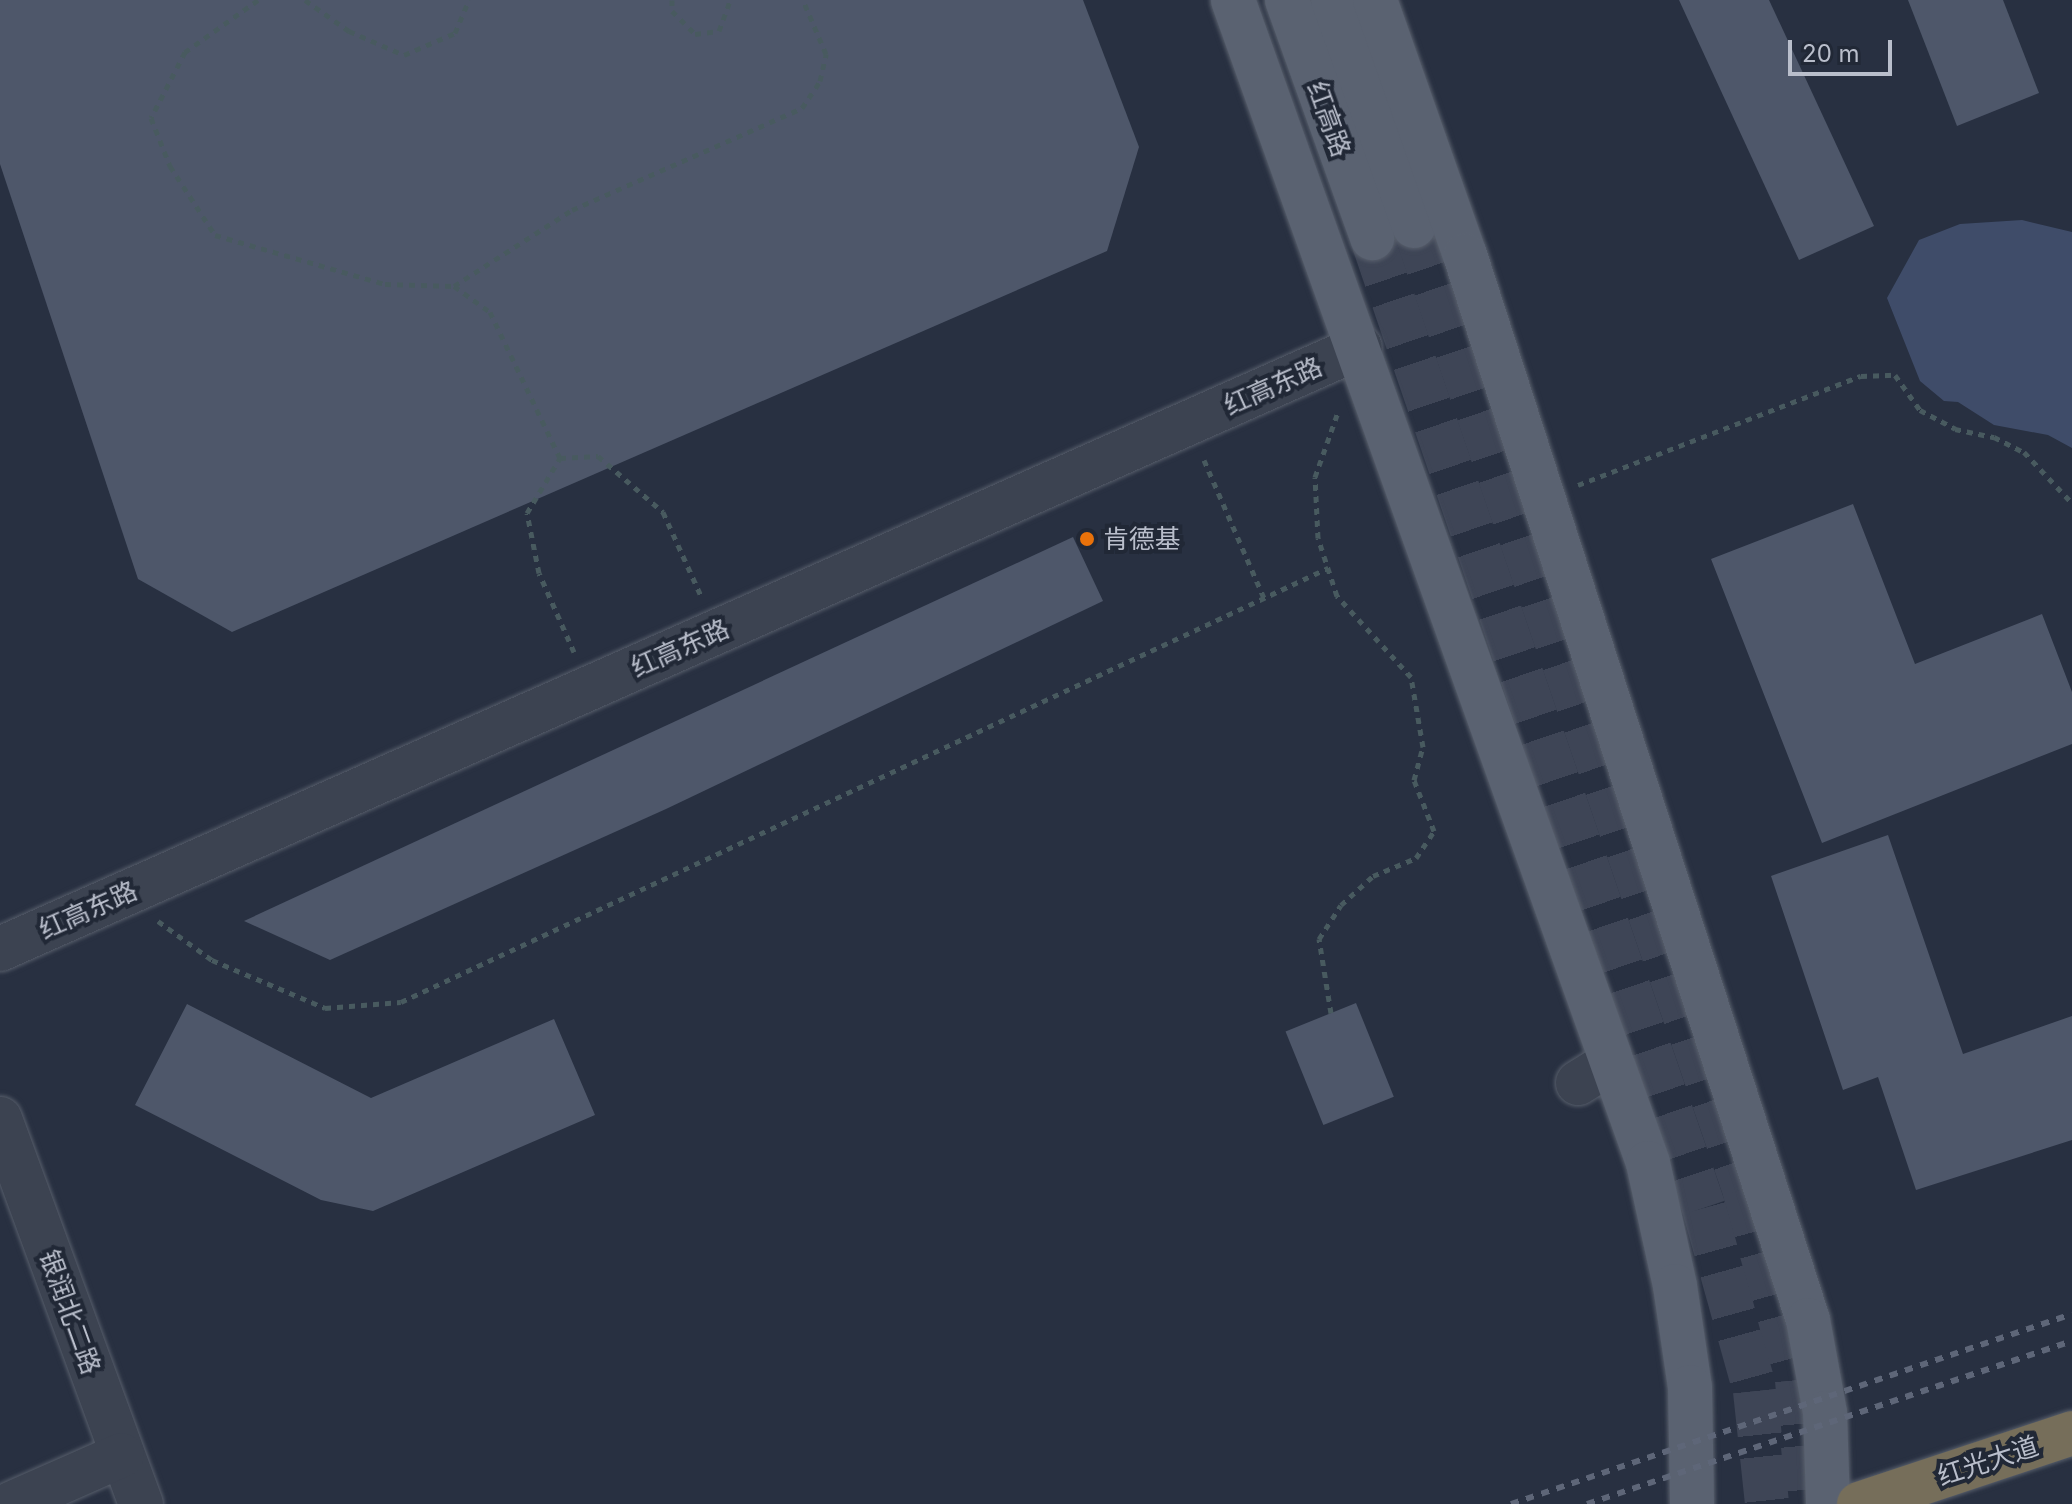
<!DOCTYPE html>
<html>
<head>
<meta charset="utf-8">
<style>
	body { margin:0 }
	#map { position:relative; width:2072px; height:1504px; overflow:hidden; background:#283041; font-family:Inter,"Noto Sans SC",sans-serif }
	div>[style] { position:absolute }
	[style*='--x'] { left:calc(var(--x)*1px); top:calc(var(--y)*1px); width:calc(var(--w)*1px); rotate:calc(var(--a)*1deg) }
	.water>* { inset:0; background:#3f4c69 }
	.building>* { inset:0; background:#4e576a; transform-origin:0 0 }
	.major-tunnel>* { height:44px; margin-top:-22px; transform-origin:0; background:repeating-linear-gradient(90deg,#3e4556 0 44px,transparent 0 66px) }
	.path>* { height:5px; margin-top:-2.5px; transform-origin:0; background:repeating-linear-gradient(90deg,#485a5f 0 6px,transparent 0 12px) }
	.roads { filter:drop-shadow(0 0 2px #575e6b) drop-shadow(0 0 2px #575e6b) }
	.minor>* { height:44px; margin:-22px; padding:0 22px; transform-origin:22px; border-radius:22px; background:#3c4351 }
	.major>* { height:44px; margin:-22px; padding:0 22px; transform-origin:22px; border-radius:22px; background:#5a6271 }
	.highway>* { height:44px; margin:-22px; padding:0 22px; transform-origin:22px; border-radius:22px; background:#766e5a }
	.rail>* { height:6px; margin-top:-3px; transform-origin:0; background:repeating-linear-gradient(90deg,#5e6678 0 8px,transparent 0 16px) }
	.dots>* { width:22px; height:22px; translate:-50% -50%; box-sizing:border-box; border:4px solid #212836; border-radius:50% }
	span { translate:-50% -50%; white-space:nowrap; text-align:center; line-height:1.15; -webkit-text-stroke:8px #212836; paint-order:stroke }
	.street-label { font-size:26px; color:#b9becb }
	.poi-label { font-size:26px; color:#b9becb }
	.left { translate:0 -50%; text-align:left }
	.scale { position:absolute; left:1788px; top:40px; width:104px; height:36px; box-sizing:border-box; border:4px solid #b9becb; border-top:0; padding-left:10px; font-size:24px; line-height:28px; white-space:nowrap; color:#b9becb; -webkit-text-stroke:6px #212836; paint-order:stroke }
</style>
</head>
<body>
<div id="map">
	<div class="water">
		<i style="clip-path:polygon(2022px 220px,2072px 232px,2072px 448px,2048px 435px,1994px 425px,1958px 402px,1944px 401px,1920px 381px,1887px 298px,1919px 240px,1960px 224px)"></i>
	</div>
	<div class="building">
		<i style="clip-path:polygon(0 0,1083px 0,1139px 147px,1107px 251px,232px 632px,138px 579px,0 164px)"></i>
		<i style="clip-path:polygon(1679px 0,1769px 0,1874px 226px,1799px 260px)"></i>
		<i style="clip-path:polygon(1908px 0,2003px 0,2039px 93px,1957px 126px)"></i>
		<i style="clip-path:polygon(1853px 504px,1915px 664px,2042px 614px,2072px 692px,2072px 744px,1822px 843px,1711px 559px)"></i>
		<i style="clip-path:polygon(1073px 537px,1103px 601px,666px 809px,330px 960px,244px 921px)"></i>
		<i style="clip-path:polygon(1888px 835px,1963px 1054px,2072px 1016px,2072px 1140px,1916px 1190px,1878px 1077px,1843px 1090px,1771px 876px)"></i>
		<i style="left:1356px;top:1003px;width:101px;height:76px;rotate:68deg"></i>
		<i style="clip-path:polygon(187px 1004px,371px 1098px,554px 1019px,595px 1115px,373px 1211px,321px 1200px,135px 1105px)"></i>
	</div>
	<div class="major-tunnel">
		<i style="--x:1414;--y:226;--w:1018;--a:71.08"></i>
		<i style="--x:1744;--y:1189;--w:198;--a:74.5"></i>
		<i style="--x:1797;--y:1380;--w:122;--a:84.8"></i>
		<i style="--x:1372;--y:238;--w:1025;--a:71.11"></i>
		<i style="--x:1704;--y:1208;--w:190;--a:74.4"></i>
		<i style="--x:1755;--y:1391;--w:114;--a:83.9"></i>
	</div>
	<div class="path">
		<i style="--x:258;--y:0;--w:90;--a:144.5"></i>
		<i style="--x:185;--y:52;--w:74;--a:117.3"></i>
		<i style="--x:151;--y:118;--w:52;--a:68.4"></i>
		<i style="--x:170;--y:166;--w:82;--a:56.9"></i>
		<i style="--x:215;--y:235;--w:177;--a:16.1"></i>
		<i style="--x:385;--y:284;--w:69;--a:1.7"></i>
		<i style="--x:454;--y:286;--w:44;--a:35.8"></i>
		<i style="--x:490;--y:312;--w:162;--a:64.4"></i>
		<i style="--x:305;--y:0;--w:54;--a:35.2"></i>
		<i style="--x:349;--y:31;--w:60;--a:23.6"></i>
		<i style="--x:404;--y:55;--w:56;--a:-23.3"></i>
		<i style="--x:455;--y:33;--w:36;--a:-67"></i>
		<i style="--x:672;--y:0;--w:11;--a:90"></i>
		<i style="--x:672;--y:11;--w:33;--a:45"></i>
		<i style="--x:695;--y:34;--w:24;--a:-7"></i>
		<i style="--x:719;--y:31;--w:33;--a:-70"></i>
		<i style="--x:454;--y:286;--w:140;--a:-32.8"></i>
		<i style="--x:572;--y:210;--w:252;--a:-23.9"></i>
		<i style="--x:802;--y:108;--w:32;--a:-56"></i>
		<i style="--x:820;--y:81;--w:28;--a:-77"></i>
		<i style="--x:826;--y:54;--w:59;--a:-113.1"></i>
		<i style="--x:1204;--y:460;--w:150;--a:66.5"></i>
		<i style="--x:1578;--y:485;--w:303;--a:-21.1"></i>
		<i style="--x:1861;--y:376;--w:34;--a:-2"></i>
		<i style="--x:1895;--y:375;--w:43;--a:54.5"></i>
		<i style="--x:1920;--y:410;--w:40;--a:28"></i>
		<i style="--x:1955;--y:429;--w:40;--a:12"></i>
		<i style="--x:1994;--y:437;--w:34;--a:27"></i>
		<i style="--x:2024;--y:452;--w:70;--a:46.7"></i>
		<i style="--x:574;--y:652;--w:86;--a:-113.9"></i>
		<i style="--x:539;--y:573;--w:61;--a:-101.3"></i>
		<i style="--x:527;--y:513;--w:64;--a:-59"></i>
		<i style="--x:560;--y:458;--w:38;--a:-3"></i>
		<i style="--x:598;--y:456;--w:86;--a:40.7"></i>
		<i style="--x:663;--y:512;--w:94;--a:65.6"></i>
		<i style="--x:158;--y:921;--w:67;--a:35.8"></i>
		<i style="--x:212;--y:960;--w:123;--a:23"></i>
		<i style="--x:325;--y:1008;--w:76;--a:-4.5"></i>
		<i style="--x:401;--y:1002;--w:1024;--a:-25.09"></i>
		<i style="--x:1331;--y:1013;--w:75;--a:-99.2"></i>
		<i style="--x:1319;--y:939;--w:40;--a:-57.1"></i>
		<i style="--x:1341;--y:905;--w:43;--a:-42.2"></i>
		<i style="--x:1373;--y:876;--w:47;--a:-22.7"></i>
		<i style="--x:1416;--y:858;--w:32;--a:-56"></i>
		<i style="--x:1434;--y:831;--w:55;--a:-111.4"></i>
		<i style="--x:1414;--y:780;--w:34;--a:-75"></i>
		<i style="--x:1423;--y:747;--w:71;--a:-99.7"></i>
		<i style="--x:1411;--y:677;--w:110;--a:-132.4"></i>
		<i style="--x:1337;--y:596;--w:61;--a:-108.1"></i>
		<i style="--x:1318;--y:538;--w:61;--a:-92.8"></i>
		<i style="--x:1315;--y:477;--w:69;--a:-70.5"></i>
	</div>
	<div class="roads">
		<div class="minor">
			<i style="--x:0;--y:949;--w:1487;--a:-23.88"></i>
			<i style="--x:1578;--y:1083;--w:40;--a:-32"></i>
			<i style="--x:0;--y:1119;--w:410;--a:69.9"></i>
			<i style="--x:11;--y:1504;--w:121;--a:-23.8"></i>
		</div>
		<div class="major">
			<i style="--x:1233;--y:0;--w:1235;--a:70.36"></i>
			<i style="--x:1648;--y:1163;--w:126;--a:77.6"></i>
			<i style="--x:1675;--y:1286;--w:102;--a:81.6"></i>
			<i style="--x:1690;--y:1387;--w:117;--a:89"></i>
			<i style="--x:1287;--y:0;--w:253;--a:70.3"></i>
			<i style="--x:1333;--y:0;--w:240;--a:70.3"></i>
			<i style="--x:1375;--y:0;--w:270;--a:70.6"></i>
			<i style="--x:1465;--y:255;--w:1119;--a:72.15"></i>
			<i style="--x:1808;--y:1320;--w:95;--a:79.6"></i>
			<i style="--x:1825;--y:1413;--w:91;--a:88.1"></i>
		</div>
		<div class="highway">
			<i style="--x:1859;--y:1504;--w:225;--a:-18.4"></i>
		</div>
	</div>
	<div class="rail">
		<i style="--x:1511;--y:1504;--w:592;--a:-18.71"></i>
		<i style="--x:1587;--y:1504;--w:512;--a:-18.58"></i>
	</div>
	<div class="dots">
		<i style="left:1087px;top:539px;background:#e8710a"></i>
	</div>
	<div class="street-label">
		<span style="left:1329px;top:119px;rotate:70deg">红高路</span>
		<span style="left:1273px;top:386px;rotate:-24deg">红高东路</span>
		<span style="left:680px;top:648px;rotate:-24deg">红高东路</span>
		<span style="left:88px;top:910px;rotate:-24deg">红高东路</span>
		<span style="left:70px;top:1312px;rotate:70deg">银润北二路</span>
		<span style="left:1988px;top:1461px;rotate:-18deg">红光大道</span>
	</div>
	<div class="poi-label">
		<span class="left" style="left:1103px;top:539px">肯德基</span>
	</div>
	<div class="scale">20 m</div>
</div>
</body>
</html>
